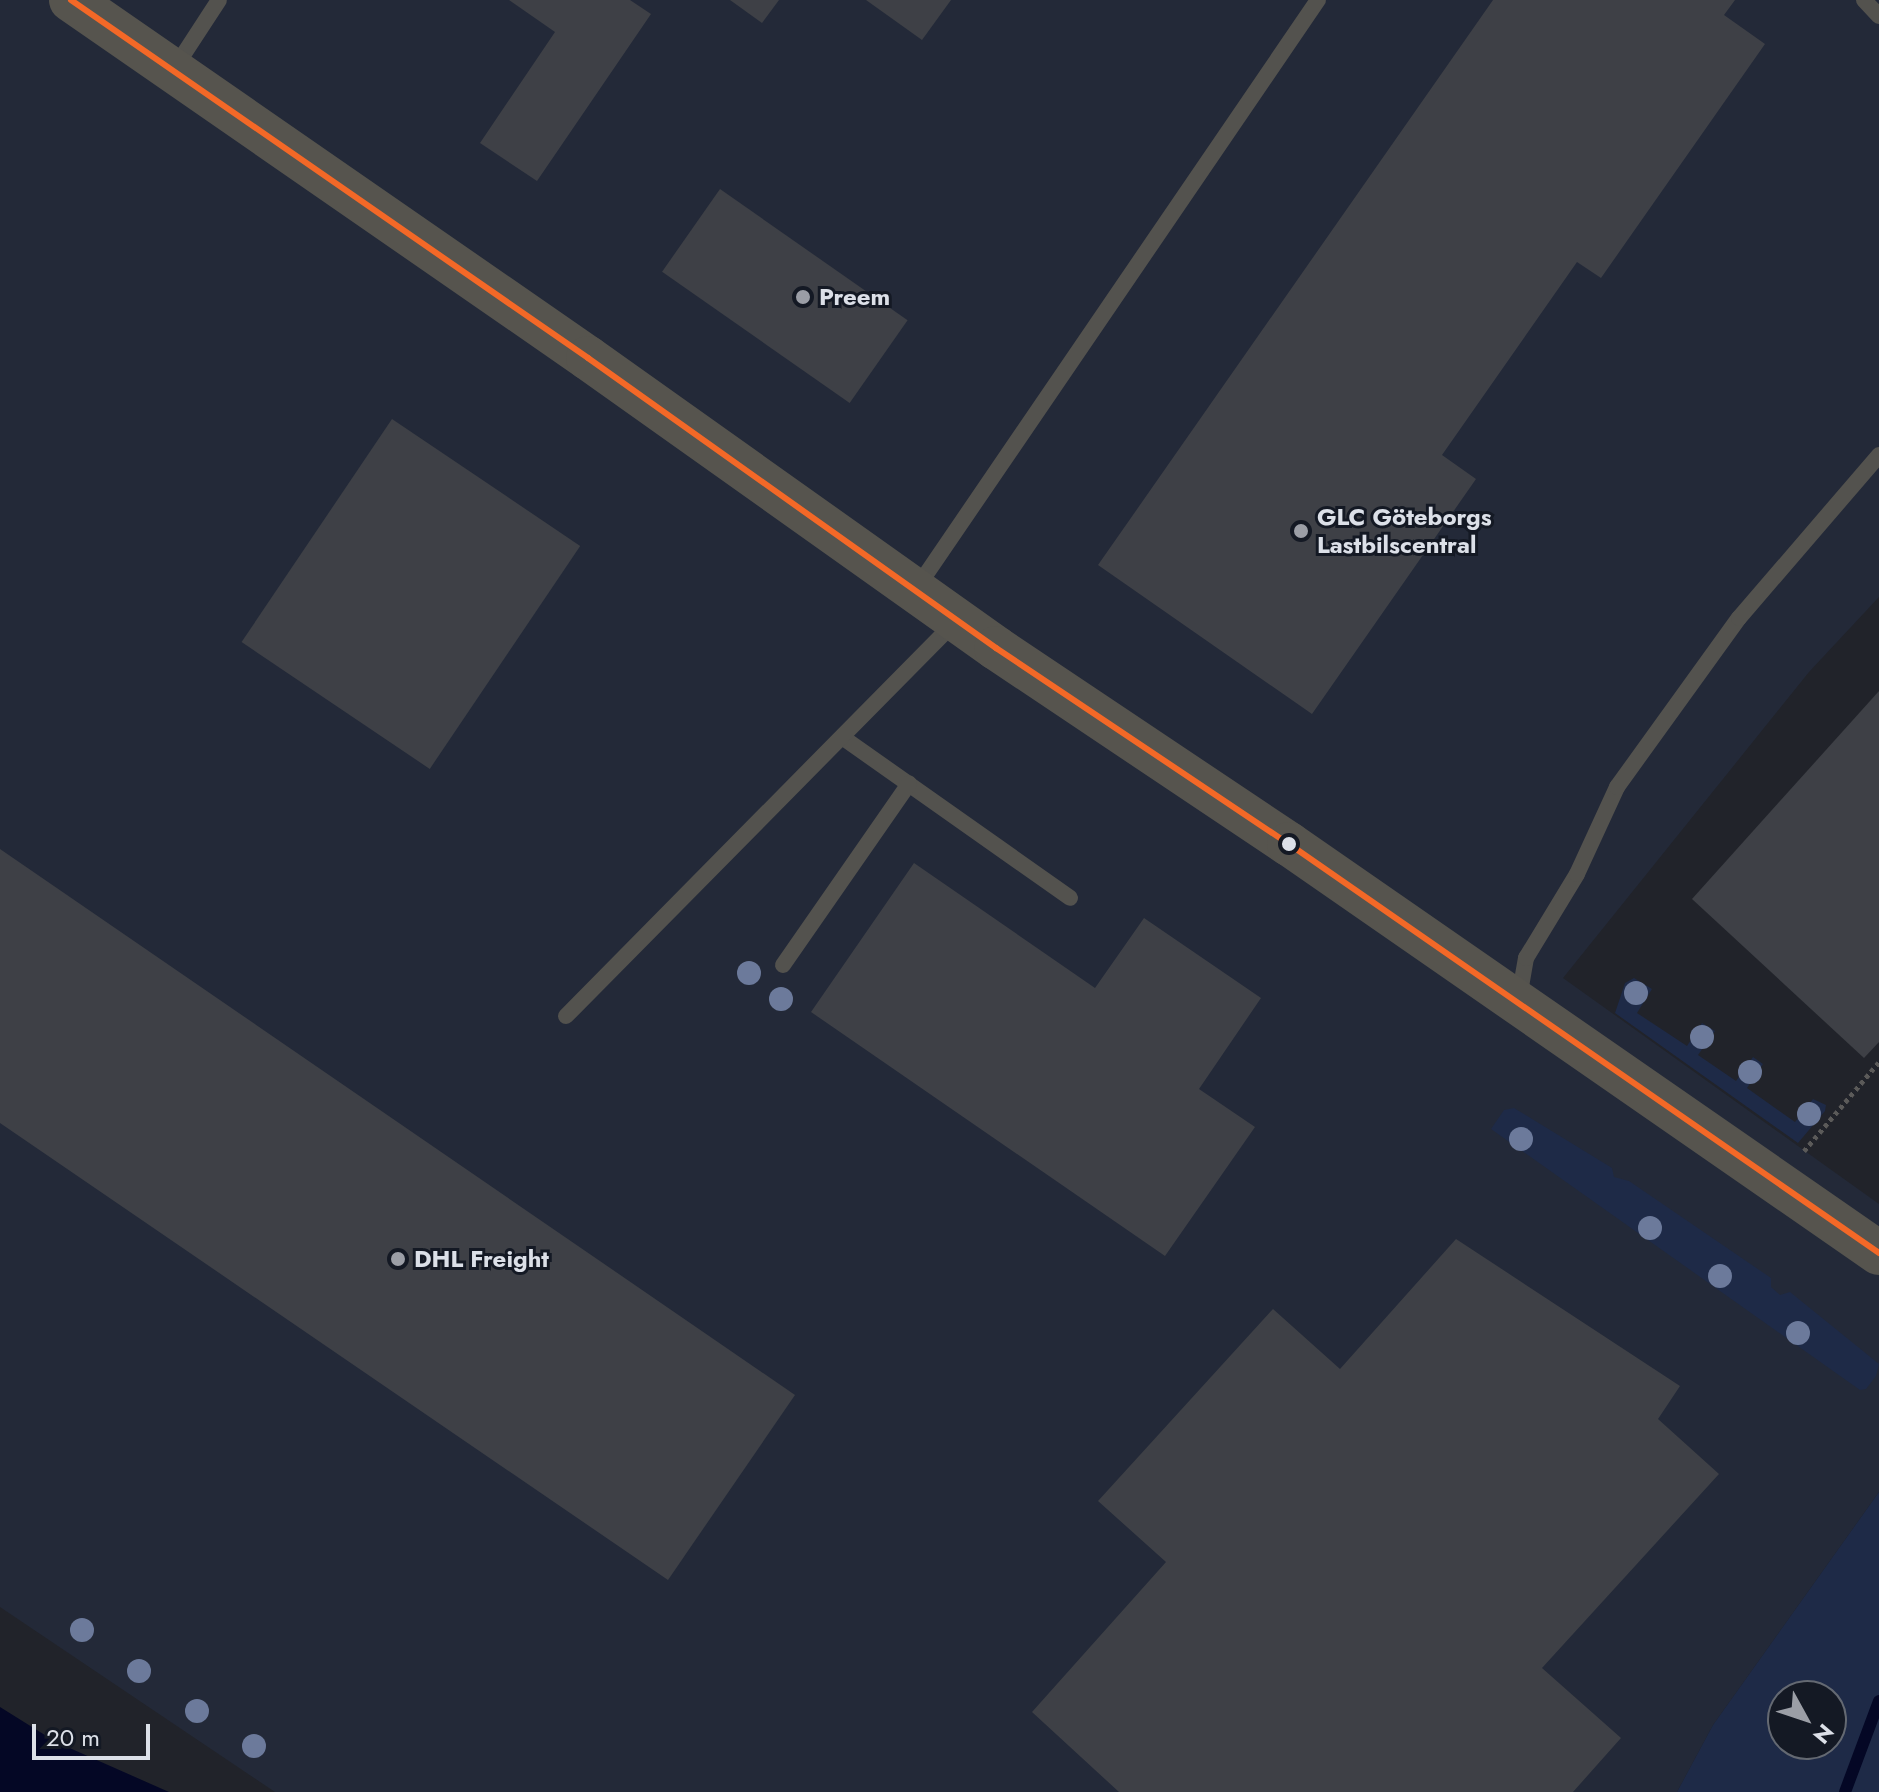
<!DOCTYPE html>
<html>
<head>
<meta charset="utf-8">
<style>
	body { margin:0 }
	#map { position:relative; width:1879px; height:1792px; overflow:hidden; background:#21232a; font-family:Jost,sans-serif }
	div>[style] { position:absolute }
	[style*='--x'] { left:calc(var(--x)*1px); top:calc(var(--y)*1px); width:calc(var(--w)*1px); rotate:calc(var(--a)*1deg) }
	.built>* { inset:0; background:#232938 }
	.green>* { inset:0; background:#1e2a47 }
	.water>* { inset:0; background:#040725 }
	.stream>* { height:12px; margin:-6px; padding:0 6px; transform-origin:6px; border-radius:6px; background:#040725 }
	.building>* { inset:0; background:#3e4046; transform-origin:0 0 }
	.path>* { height:5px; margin-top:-2.5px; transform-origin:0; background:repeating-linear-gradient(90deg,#5b5a59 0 4px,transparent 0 8px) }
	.lane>* { height:16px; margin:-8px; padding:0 8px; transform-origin:8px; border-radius:8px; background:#53524e }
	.secondary>* { height:44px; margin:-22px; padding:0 22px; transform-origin:22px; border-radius:22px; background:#56544e }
	.bus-1>* { height:6px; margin:-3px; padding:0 3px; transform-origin:3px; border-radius:3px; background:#f36827 }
	.trees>* { width:24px; height:24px; margin:-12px; border-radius:50%; background:#6c7a9b }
	.dots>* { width:22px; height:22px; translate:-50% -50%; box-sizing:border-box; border:4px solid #141924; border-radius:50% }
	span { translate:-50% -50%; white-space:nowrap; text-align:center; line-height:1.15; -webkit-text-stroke:6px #141924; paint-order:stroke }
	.poi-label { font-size:24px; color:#dce0e8; font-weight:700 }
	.left { translate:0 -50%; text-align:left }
	.north { position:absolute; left:1767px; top:1680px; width:80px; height:80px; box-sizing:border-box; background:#141924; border:2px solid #646972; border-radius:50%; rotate:130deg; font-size:22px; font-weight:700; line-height:32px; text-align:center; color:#dce0e8 }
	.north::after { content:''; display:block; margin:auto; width:28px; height:36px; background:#9b9ea6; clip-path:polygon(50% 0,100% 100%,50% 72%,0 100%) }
	.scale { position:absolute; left:32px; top:1724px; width:118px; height:36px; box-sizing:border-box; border:4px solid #dce0e8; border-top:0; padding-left:10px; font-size:24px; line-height:28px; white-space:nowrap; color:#dce0e8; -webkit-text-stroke:6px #141924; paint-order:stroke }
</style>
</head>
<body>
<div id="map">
	<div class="built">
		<i style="clip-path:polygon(0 0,1879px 0,1879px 597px,1809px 672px,1563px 978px,1879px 1204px,1879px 1492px,1713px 1725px,1677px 1792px,275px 1792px,0 1607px)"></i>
	</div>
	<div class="green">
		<i style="clip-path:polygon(1634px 978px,1652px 989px,1637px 1013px,1687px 1046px,1702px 1023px,1715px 1031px,1698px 1055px,1736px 1081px,1753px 1057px,1763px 1064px,1747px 1088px,1795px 1122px,1813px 1099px,1826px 1105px,1825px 1111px,1798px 1143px,1615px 1013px,1625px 983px)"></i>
		<i style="clip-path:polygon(1514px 1108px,1612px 1168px,1614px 1177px,1629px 1181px,1771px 1278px,1771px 1287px,1780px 1295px,1790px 1292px,1879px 1364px,1876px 1376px,1866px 1389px,1860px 1390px,1491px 1129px,1504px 1110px)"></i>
		<i style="clip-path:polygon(evenodd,1879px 1492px,1879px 1792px,1677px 1792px,1713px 1725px,1879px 1492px,1783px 1696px,1831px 1696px,1831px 1744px,1783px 1744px,1783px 1696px)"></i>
	</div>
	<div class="water">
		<i style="clip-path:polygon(0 1707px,56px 1742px,169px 1792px,0 1792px)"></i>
	</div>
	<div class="stream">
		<i style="--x:1845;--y:1792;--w:97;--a:-69.5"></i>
	</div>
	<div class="building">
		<i style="clip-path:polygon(509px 0,630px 0,651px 14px,537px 181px,480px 143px,555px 32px)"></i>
		<i style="clip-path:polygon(730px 0,779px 0,762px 23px)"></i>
		<i style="clip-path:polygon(866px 0,951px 0,922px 40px)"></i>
		<i style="clip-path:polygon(1493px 0,1735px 0,1724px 15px,1765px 44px,1601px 278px,1577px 262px,1442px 455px,1476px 479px,1312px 714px,1098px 565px)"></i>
		<i style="left:720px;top:189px;width:229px;height:101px;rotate:35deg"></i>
		<i style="left:392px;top:419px;width:227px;height:269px;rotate:34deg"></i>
		<i style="clip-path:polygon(1879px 691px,1879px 1042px,1864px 1058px,1692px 899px)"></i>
		<i style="clip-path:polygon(0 849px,795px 1395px,668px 1580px,0 1123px)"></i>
		<i style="clip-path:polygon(914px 863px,1095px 988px,1144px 918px,1261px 998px,1199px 1089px,1255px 1127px,1165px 1256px,811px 1012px)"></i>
		<i style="clip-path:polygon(1456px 1239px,1680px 1386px,1658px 1419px,1719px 1474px,1542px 1668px,1621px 1738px,1573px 1792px,1119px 1792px,1032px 1712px,1166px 1562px,1098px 1501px,1273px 1309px,1340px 1369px)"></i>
	</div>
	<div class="path">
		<i style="--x:1804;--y:1151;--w:116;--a:-49.9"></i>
	</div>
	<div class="lane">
		<i style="--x:1864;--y:0;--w:22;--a:47"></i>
		<i style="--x:174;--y:69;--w:82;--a:-56.9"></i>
		<i style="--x:916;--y:589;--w:713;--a:-55.69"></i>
		<i style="--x:842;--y:737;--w:279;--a:35.2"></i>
		<i style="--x:783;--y:965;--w:221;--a:-55.2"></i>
		<i style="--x:1519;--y:998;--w:41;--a:-80.1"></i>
		<i style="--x:1526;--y:958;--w:98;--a:-58.7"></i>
		<i style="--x:1577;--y:874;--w:96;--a:-65.3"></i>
		<i style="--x:1617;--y:787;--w:208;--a:-54.2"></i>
		<i style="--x:1739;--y:618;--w:215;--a:-49.3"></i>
		<i style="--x:566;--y:1016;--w:555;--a:-45.36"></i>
	</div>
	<div class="secondary">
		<i style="--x:71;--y:0;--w:629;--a:34.7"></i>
		<i style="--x:588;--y:358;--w:501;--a:35.4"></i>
		<i style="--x:996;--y:648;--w:353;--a:33.8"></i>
		<i style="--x:1289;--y:844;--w:718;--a:34.73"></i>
	</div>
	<div class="bus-1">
		<i style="--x:71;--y:0;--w:629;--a:34.7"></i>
		<i style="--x:588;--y:358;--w:501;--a:35.4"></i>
		<i style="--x:996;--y:648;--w:353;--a:33.8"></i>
		<i style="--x:1289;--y:844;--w:718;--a:34.73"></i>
	</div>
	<div class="trees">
		<i style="left:749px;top:973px"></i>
		<i style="left:1636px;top:993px"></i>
		<i style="left:781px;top:999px"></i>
		<i style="left:1702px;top:1037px"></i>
		<i style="left:1750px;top:1072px"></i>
		<i style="left:1809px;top:1114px"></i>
		<i style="left:1521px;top:1139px"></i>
		<i style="left:1650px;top:1228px"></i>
		<i style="left:1720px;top:1276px"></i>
		<i style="left:1798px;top:1333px"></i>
		<i style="left:82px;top:1630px"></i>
		<i style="left:139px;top:1671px"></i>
		<i style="left:197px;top:1711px"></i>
		<i style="left:254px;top:1746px"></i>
	</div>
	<div class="dots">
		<i style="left:803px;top:297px;background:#9b9ea6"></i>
		<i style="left:1301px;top:531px;background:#9b9ea6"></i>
		<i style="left:1289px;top:844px;background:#dce0e8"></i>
		<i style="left:398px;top:1259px;background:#9b9ea6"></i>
	</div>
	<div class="poi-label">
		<span class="left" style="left:819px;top:297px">Preem</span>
		<span class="left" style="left:1317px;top:531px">GLC Göteborgs<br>Lastbilscentral</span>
		<span class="left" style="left:414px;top:1259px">DHL Freight</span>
	</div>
	<div class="north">N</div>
	<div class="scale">20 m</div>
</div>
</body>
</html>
